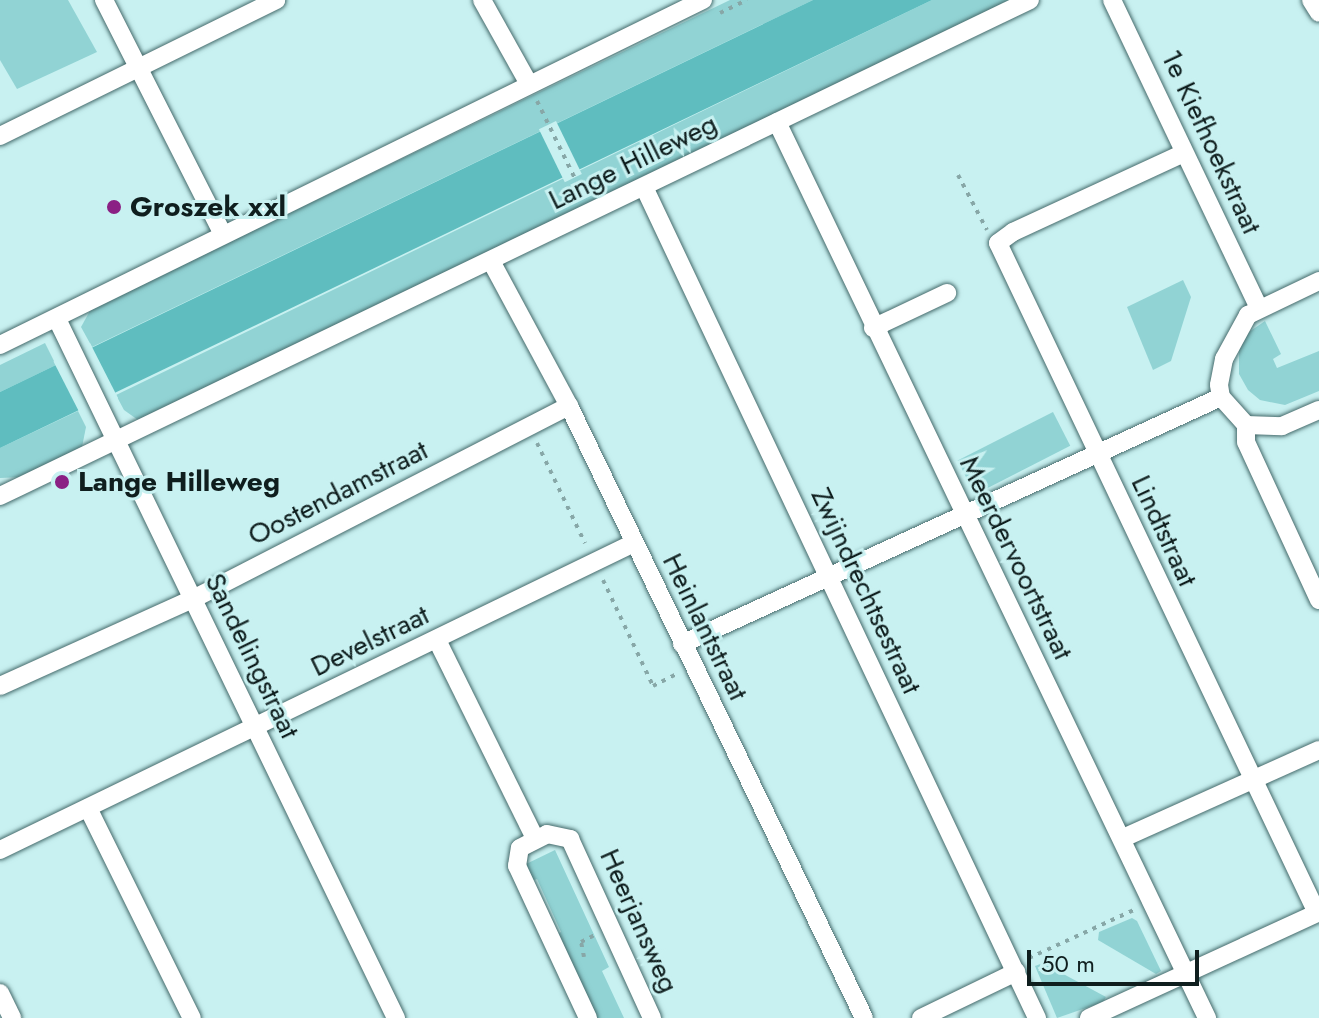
<!DOCTYPE html>
<html>
<head>
<meta charset="utf-8">
<style>
	body { margin:0 }
	#map { position:relative; width:1319px; height:1018px; overflow:hidden; background:#c8f1f1; font-family:Jost,sans-serif }
	div>[style] { position:absolute }
	[style*='--x'] { left:calc(var(--x)*1px); top:calc(var(--y)*1px); width:calc(var(--w)*1px); rotate:calc(var(--a)*1deg) }
	.green>* { inset:0; background:#91d3d4; transform-origin:0 0 }
	.water>* { inset:0; background:#5fbdbf }
	.pier>* { inset:0; background:#c8f1f1; transform-origin:0 0 }
	.path>* { height:4px; margin-top:-2px; transform-origin:0; background:repeating-linear-gradient(90deg,#87a7a7 0 4px,transparent 0 10px) }
	.roads { filter:drop-shadow(0 0 2px #456a6b) drop-shadow(0 0 2px #456a6b) }
	.street>* { height:18px; margin:-9px; padding:0 9px; transform-origin:9px; border-radius:9px; background:#fff }
	.dots>* { width:22px; height:22px; translate:-50% -50%; box-sizing:border-box; border:4px solid #c8f1f1; border-radius:50% }
	span { translate:-50% -50%; white-space:nowrap; text-align:center; line-height:1.15; -webkit-text-stroke:6px #c8f1f1; paint-order:stroke }
	.street-label { font-size:28px; color:#0f1e1e }
	.poi-label { font-size:28px; color:#0f1e1e; font-weight:700 }
	.left { translate:0 -50%; text-align:left }
	.scale { position:absolute; left:1027px; top:950px; width:172px; height:36px; box-sizing:border-box; border:4px solid #0f1e1e; border-top:0; padding-left:10px; font-size:24px; line-height:28px; white-space:nowrap; color:#0f1e1e; -webkit-text-stroke:6px #c8f1f1; paint-order:stroke }
</style>
</head>
<body>
<div id="map">
	<div class="green">
		<i style="clip-path:polygon(0 0,68px 0,97px 52px,17px 89px,0 60px)"></i>
		<i style="clip-path:polygon(730px 0,813px 0,92px 347px,81px 327px,91px 309px)"></i>
		<i style="clip-path:polygon(932px 0,1012px 0,138px 420px,124px 410px,116px 395px)"></i>
		<i style="clip-path:polygon(1183px 280px,1191px 297px,1171px 361px,1153px 370px,1127px 307px)"></i>
		<i style="clip-path:polygon(1265px 321px,1281px 354px,1273px 359px,1277px 368px,1319px 351px,1319px 391px,1285px 405px,1260px 400px,1248px 390px,1239px 374px,1239px 350px,1249px 332px)"></i>
		<i style="clip-path:polygon(45px 343px,56px 365px,0 392px,0 365px)"></i>
		<i style="clip-path:polygon(78px 411px,86px 427px,82px 447px,23px 477px,0 478px,0 448px)"></i>
		<i style="left:1053px;top:412px;width:38px;height:107px;rotate:63deg"></i>
		<i style="clip-path:polygon(555px 850px,609px 967px,602px 971px,624px 1018px,593px 1018px,555px 935px,561px 932px,537px 879px,529px 882px,522px 866px)"></i>
		<i style="clip-path:polygon(1132px 918px,1137px 921px,1161px 971px,1156px 974px,1098px 940px,1099px 932px)"></i>
		<i style="clip-path:polygon(1043px 963px,1106px 997px,1103px 1002px,1057px 1018px,1035px 966px)"></i>
	</div>
	<div class="water">
		<i style="clip-path:polygon(813px 0,932px 0,0 448px,0 392px)"></i>
	</div>
	<div class="pier">
		<i style="left:556px;top:121px;width:59px;height:19px;rotate:64deg"></i>
		<i style="left:90px;top:343px;width:62px;height:41px;rotate:63deg"></i>
	</div>
	<div class="path">
		<i style="--x:720;--y:13;--w:30;--a:-26"></i>
		<i style="--x:537;--y:101;--w:102;--a:63.9"></i>
		<i style="--x:958;--y:175;--w:62;--a:62.2"></i>
		<i style="--x:537;--y:443;--w:111;--a:64.4"></i>
		<i style="--x:603;--y:580;--w:117;--a:64.7"></i>
		<i style="--x:653;--y:686;--w:27;--a:-27"></i>
		<i style="--x:584;--y:957;--w:15;--a:-101"></i>
		<i style="--x:581;--y:942;--w:16;--a:-27"></i>
		<i style="--x:1029;--y:958;--w:115;--a:-24.6"></i>
	</div>
	<div class="roads">
		<div class="street">
			<i style="--x:104;--y:0;--w:263;--a:63.1"></i>
			<i style="--x:482;--y:0;--w:96;--a:60.8"></i>
			<i style="--x:1112;--y:0;--w:341;--a:64.5"></i>
			<i style="--x:1311;--y:0;--w:15;--a:58"></i>
			<i style="--x:777;--y:122;--w:994;--a:64.36"></i>
			<i style="--x:0;--y:136;--w:308;--a:-26.2"></i>
			<i style="--x:645;--y:189;--w:917;--a:64.69"></i>
			<i style="--x:492;--y:263;--w:162;--a:61.7"></i>
			<i style="--x:569;--y:406;--w:679;--a:64.26"></i>
			<i style="--x:1319;--y:281;--w:79;--a:154.4"></i>
			<i style="--x:1248;--y:315;--w:50;--a:118.6"></i>
			<i style="--x:1224;--y:359;--w:26;--a:101"></i>
			<i style="--x:1219;--y:385;--w:12;--a:81"></i>
			<i style="--x:1221;--y:397;--w:38;--a:48"></i>
			<i style="--x:1246;--y:425;--w:36;--a:2"></i>
			<i style="--x:1282;--y:426;--w:40;--a:-23.4"></i>
			<i style="--x:57;--y:319;--w:777;--a:64.13"></i>
			<i style="--x:873;--y:328;--w:82;--a:-25.3"></i>
			<i style="--x:0;--y:345;--w:783;--a:-26.14"></i>
			<i style="--x:1246;--y:425;--w:17;--a:90"></i>
			<i style="--x:1246;--y:442;--w:174;--a:65.2"></i>
			<i style="--x:0;--y:496;--w:1143;--a:-25.71"></i>
			<i style="--x:437;--y:640;--w:221;--a:63.7"></i>
			<i style="--x:682;--y:644;--w:593;--a:-24.62"></i>
			<i style="--x:0;--y:686;--w:212;--a:-24.3"></i>
			<i style="--x:193;--y:599;--w:423;--a:-27.2"></i>
			<i style="--x:88;--y:808;--w:234;--a:63.7"></i>
			<i style="--x:1123;--y:838;--w:215;--a:-24.2"></i>
			<i style="--x:0;--y:850;--w:704;--a:-25.84"></i>
			<i style="--x:0;--y:993;--w:28;--a:64"></i>
			<i style="--x:588;--y:1018;--w:168;--a:-115"></i>
			<i style="--x:517;--y:866;--w:18;--a:-81"></i>
			<i style="--x:520;--y:848;--w:30;--a:-27"></i>
			<i style="--x:547;--y:834;--w:24;--a:12"></i>
			<i style="--x:570;--y:839;--w:197;--a:65.4"></i>
			<i style="--x:921;--y:1018;--w:106;--a:-25.8"></i>
			<i style="--x:1089;--y:1018;--w:251;--a:-24.7"></i>
			<i style="--x:1317;--y:913;--w:742;--a:-115.46"></i>
			<i style="--x:998;--y:243;--w:19;--a:-36"></i>
			<i style="--x:1013;--y:232;--w:188;--a:-24.8"></i>
		</div>
	</div>
	<div class="dots">
		<i style="left:114px;top:207px;background:#8b2084"></i>
		<i style="left:62px;top:482px;background:#8b2084"></i>
	</div>
	<div class="street-label">
		<span style="left:1211px;top:142px;rotate:65deg">1e Kiefhoekstraat</span>
		<span style="left:633px;top:162px;rotate:-26deg">Lange Hilleweg</span>
		<span style="left:338px;top:493px;rotate:-27deg">Oostendamstraat</span>
		<span style="left:1164px;top:531px;rotate:65deg">Lindtstraat</span>
		<span style="left:1016px;top:558px;rotate:64deg">Meerdervoortstraat</span>
		<span style="left:866px;top:591px;rotate:65deg">Zwijndrechtsestraat</span>
		<span style="left:705px;top:627px;rotate:64deg">Heinlantstraat</span>
		<span style="left:370px;top:641px;rotate:-26deg">Develstraat</span>
		<span style="left:252px;top:656px;rotate:64deg">Sandelingstraat</span>
		<span style="left:639px;top:921px;rotate:66deg">Heerjansweg</span>
	</div>
	<div class="poi-label">
		<span class="left" style="left:130px;top:207px">Groszek xxl</span>
		<span class="left" style="left:78px;top:482px">Lange Hilleweg</span>
	</div>
	<div class="scale">50 m</div>
</div>
</body>
</html>
